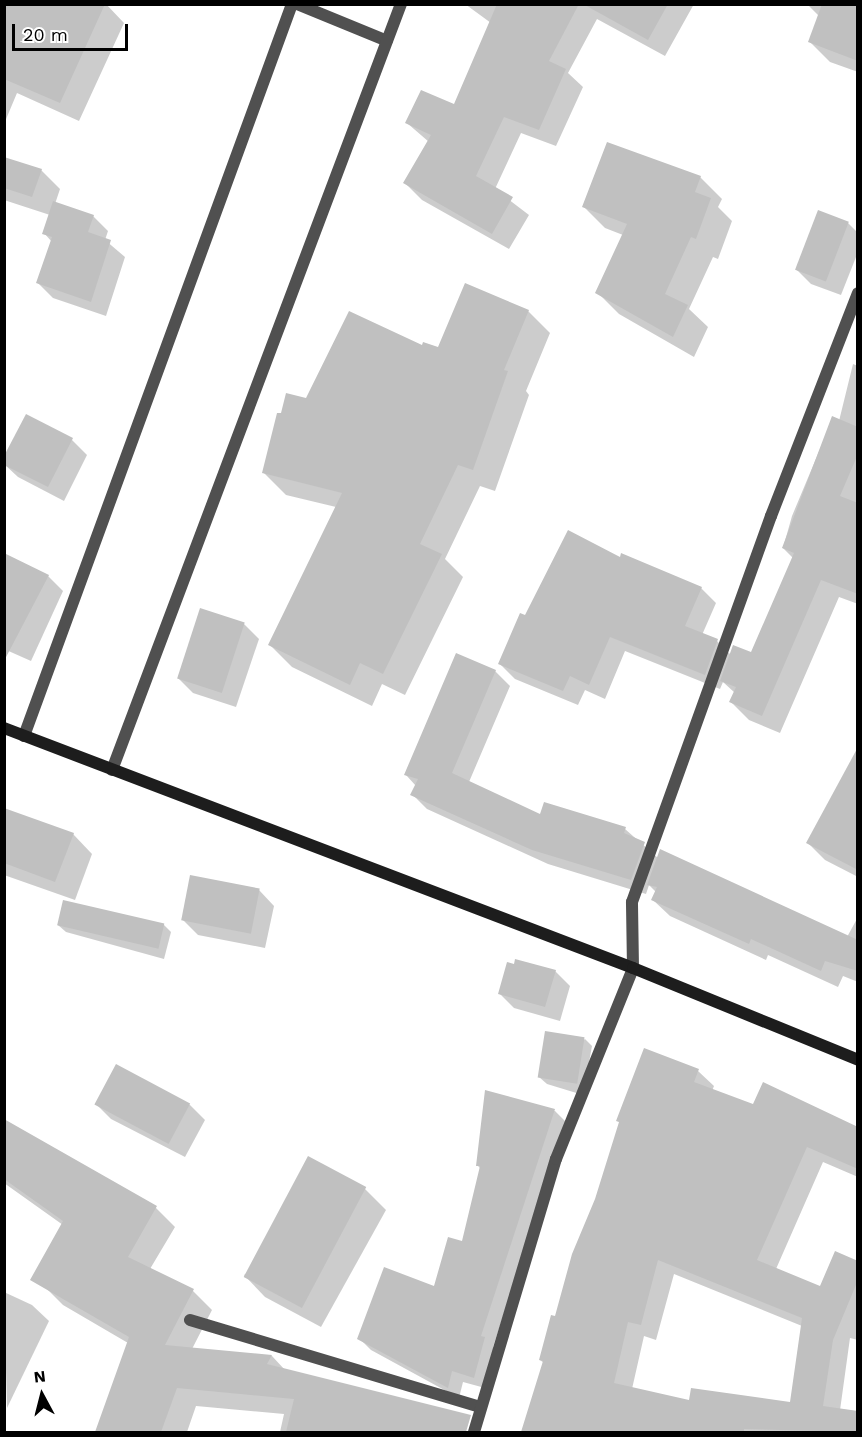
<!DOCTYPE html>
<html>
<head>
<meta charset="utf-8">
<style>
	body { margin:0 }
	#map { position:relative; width:862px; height:1437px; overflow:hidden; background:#fff; font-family:"Work Sans",sans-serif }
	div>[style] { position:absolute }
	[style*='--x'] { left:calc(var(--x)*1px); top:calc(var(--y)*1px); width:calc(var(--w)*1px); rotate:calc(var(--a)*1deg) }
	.shadow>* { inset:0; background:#0003 }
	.building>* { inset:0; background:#c0c0c0; transform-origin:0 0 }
	.lane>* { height:12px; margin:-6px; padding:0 6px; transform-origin:6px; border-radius:6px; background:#505050 }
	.street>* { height:12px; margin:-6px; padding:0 6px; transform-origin:6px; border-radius:6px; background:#505050 }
	.secondary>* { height:12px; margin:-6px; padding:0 6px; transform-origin:6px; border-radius:6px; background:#1d1d1d }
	span { translate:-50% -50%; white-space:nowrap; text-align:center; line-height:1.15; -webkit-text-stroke:4.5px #fff; paint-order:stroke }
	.frame { position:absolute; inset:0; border:6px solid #000; pointer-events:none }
	.north { position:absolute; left:12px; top:1365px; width:60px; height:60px; -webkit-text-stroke:4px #fff; paint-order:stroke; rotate:353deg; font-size:16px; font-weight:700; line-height:24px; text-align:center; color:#000 }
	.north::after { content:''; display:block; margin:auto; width:21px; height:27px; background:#000; clip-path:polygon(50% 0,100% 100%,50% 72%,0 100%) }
	.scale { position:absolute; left:12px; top:24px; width:116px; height:27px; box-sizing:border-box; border:3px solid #000; border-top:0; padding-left:8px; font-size:18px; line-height:21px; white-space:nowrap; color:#000; -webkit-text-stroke:4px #fff; paint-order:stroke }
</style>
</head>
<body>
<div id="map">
	<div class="shadow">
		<i style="clip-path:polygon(4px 4px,106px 4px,124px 23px,79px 121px,17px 93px,4px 124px)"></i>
		<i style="clip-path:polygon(465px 4px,694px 4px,665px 56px,597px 19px,568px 73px,583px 87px,556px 146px,521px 133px,495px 189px,529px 215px,509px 249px,422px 200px,405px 183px,429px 142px,407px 123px,455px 106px,491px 23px)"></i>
		<i style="clip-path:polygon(807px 4px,858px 4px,858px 72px,830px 62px,810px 42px,819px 16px)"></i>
		<i style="clip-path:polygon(4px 158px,41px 170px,60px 189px,55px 204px,93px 216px,108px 231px,105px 240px,125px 257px,106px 316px,53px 298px,38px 283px,52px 242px,44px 233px,50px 215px,4px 200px)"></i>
		<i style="clip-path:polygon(700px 177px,722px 199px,718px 207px,732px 221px,718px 259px,713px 257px,689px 309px,708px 327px,694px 357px,619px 314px,597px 292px,623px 235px,605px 228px,584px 207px)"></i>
		<i style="clip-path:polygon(848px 223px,858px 233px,858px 252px,841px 295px,811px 284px,796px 269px)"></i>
		<i style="clip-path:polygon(528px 311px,550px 333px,526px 391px,529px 395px,495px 491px,480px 486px,445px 559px,463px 577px,405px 695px,382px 684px,372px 706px,292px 667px,270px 645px,336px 507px,286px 495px,264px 473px,282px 415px,306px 399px,422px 347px,439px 349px)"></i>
		<i style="clip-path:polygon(853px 364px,858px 366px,858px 604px,839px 597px,780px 733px,749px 720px,731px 702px,735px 693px,723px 682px,720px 689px,625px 651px,605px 699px,585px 690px,578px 705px,515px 679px,500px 664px,526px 617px,620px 559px,701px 588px,716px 603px,702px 635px,717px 641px,731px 655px,751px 654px,793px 558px,783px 548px,792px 516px,833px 418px,839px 421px)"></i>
		<i style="clip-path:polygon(72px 440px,87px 455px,64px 501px,18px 477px,4px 464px)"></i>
		<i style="clip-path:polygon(48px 576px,63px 591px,31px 661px,4px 649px)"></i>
		<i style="clip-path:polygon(244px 624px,259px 639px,236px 707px,193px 693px,178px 678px)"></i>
		<i style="clip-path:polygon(495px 671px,510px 686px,469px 782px,541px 816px,625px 829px,658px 858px,847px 937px,858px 917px,858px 982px,843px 976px,838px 987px,768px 955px,766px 960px,670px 916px,653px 900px,656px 892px,649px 885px,646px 894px,548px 864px,427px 809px,412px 794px,416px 786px,406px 775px)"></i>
		<i style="clip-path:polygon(858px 775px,858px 877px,825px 860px,808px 843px)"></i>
		<i style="clip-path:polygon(4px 810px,73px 834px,92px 854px,75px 900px,4px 875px)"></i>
		<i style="clip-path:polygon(259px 890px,274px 906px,265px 948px,198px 935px,183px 920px)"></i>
		<i style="clip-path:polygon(163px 924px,171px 932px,164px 959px,66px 932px,58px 925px)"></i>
		<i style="clip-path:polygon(555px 971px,570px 986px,560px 1021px,514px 1008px,499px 993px)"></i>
		<i style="clip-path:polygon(585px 1039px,592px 1046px,583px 1095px,547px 1084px,539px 1077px)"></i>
		<i style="clip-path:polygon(116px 1066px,190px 1105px,205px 1120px,185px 1157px,111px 1119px,96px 1104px)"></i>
		<i style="clip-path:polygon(698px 1071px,714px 1086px,712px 1091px,754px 1106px,858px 1127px,858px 1177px,823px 1162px,776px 1269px,821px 1288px,858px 1262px,858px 1340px,850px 1338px,837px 1432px,701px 1432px,688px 1420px,792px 1403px,802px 1326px,674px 1274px,656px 1340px,644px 1336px,632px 1389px,679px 1411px,670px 1432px,523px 1432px,544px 1363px,540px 1360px,556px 1318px)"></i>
		<i style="clip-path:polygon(487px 1092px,555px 1111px,566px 1122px,493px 1347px,496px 1350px,485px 1388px,463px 1382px,459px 1398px,371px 1350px,359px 1338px,435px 1288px,463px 1243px,481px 1169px,477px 1165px)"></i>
		<i style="clip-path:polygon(4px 1121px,156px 1208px,175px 1227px,150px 1269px,193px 1291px,212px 1310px,192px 1349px,272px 1356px,285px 1370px,461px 1428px,460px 1432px,280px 1432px,284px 1414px,196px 1406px,187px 1432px,96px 1432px,128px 1343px,63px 1305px,44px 1286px,63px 1225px,4px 1183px)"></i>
		<i style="clip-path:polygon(365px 1189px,386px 1210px,321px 1327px,265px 1297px,244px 1275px)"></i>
		<i style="clip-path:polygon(4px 1292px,32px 1305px,49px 1321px,7px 1408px)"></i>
	</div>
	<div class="building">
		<i style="clip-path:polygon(4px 4px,105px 4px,60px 103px,4px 79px)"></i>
		<i style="clip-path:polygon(497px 4px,579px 4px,549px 61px,566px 69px,539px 130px,504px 117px,476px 176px,513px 197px,492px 234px,403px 183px,431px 135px,405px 123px,421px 90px,454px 104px)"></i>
		<i style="clip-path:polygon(583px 4px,668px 4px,648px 40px)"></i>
		<i style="clip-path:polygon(822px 4px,858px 4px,858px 61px,808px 42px)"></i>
		<i style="clip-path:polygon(607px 142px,701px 176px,695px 192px,711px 198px,696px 239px,691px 237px,665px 294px,688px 305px,673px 337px,595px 293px,627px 224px,582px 207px)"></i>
		<i style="clip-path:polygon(4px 157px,42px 169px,32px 197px,4px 188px)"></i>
		<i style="clip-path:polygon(53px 201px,94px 215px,88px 232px,111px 240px,91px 302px,36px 283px,52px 237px,42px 234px)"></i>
		<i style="left:818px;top:210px;width:33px;height:64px;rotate:21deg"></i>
		<i style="clip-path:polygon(465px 283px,529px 310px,504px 370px,508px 371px,473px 470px,458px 465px,420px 544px,442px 554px,383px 674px,360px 663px,350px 685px,268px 645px,342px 493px,262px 473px,277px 413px,281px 413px,286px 393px,306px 398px,349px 311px,422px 345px,423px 342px,438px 347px)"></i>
		<i style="clip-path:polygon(26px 414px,73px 438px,48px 487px,4px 465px,4px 456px)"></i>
		<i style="clip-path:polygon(832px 416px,858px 427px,858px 454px,840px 496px,858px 503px,858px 594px,821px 580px,762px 716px,729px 702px,736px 687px,720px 681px,733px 645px,751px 652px,794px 553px,782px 548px)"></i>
		<i style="clip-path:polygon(568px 530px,620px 557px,621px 553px,702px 587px,685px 626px,718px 639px,705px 675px,610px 637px,589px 685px,570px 676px,563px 691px,498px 664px,520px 613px,525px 615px)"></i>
		<i style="clip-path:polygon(4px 553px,49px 575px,4px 661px)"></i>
		<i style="left:200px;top:608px;width:47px;height:74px;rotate:18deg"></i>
		<i style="clip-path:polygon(456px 653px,496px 670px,452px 773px,540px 814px,544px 802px,626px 827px,624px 833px,645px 842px,631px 880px,532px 850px,410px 795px,418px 779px,404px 775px)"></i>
		<i style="clip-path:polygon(858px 747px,858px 870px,806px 843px)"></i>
		<i style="clip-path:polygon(4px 808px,74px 833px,55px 882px,4px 863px)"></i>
		<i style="clip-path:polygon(660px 849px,858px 940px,858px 971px,825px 961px,821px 971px,751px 939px,749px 944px,651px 900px,657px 887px,647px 885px)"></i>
		<i style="left:190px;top:875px;width:71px;height:46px;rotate:11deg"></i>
		<i style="left:63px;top:900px;width:104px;height:26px;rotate:13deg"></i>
		<i style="clip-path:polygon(515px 959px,556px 970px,545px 1007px,498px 994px,507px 962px,514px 964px)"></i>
		<i style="left:545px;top:1031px;width:40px;height:47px;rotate:9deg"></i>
		<i style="clip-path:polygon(evenodd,644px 1048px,699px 1069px,694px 1082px,753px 1104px,763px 1082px,858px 1127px,858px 1169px,807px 1147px,757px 1260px,820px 1286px,835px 1251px,858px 1261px,858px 1280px,833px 1340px,823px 1406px,858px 1411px,858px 1432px,744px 1429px,744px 1432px,521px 1432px,543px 1361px,539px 1360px,551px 1315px,555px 1316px,572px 1254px,595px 1199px,619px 1122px,616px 1121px,644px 1048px,658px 1260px,802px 1318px,790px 1402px,691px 1388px,689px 1400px,614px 1383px,628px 1322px,641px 1325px,658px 1260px)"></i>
		<i style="left:116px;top:1064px;width:84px;height:46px;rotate:28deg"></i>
		<i style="clip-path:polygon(485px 1090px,555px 1109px,481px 1336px,485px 1337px,474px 1378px,452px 1371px,448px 1388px,357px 1339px,384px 1267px,434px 1286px,448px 1237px,462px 1241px,480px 1166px,476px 1166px)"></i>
		<i style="clip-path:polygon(4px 1119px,157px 1206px,128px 1257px,194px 1289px,165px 1345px,272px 1355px,267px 1364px,471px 1415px,466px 1432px,286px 1432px,294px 1399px,177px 1388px,161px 1432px,95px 1432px,129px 1337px,30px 1280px,63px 1221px,4px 1179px)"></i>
		<i style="left:308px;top:1156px;width:66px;height:137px;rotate:28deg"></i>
	</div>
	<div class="lane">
		<i style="--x:297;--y:4;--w:97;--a:22.3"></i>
	</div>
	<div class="street">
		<i style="--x:24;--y:736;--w:780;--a:-69.89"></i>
		<i style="--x:112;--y:770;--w:819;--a:-69.33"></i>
		<i style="--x:190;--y:1320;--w:303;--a:16.7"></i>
		<i style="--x:474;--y:1432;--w:285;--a:-73.3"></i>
		<i style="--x:556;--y:1159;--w:206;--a:-68"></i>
		<i style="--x:633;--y:968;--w:66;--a:-90.9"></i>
		<i style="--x:632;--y:902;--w:410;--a:-70.2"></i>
		<i style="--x:771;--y:516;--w:239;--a:-68.7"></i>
	</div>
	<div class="secondary">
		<i style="--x:4;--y:728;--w:673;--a:20.88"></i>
		<i style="--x:633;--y:968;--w:243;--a:22.2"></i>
	</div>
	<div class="frame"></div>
	<div class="north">N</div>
	<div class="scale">20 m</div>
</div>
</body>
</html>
